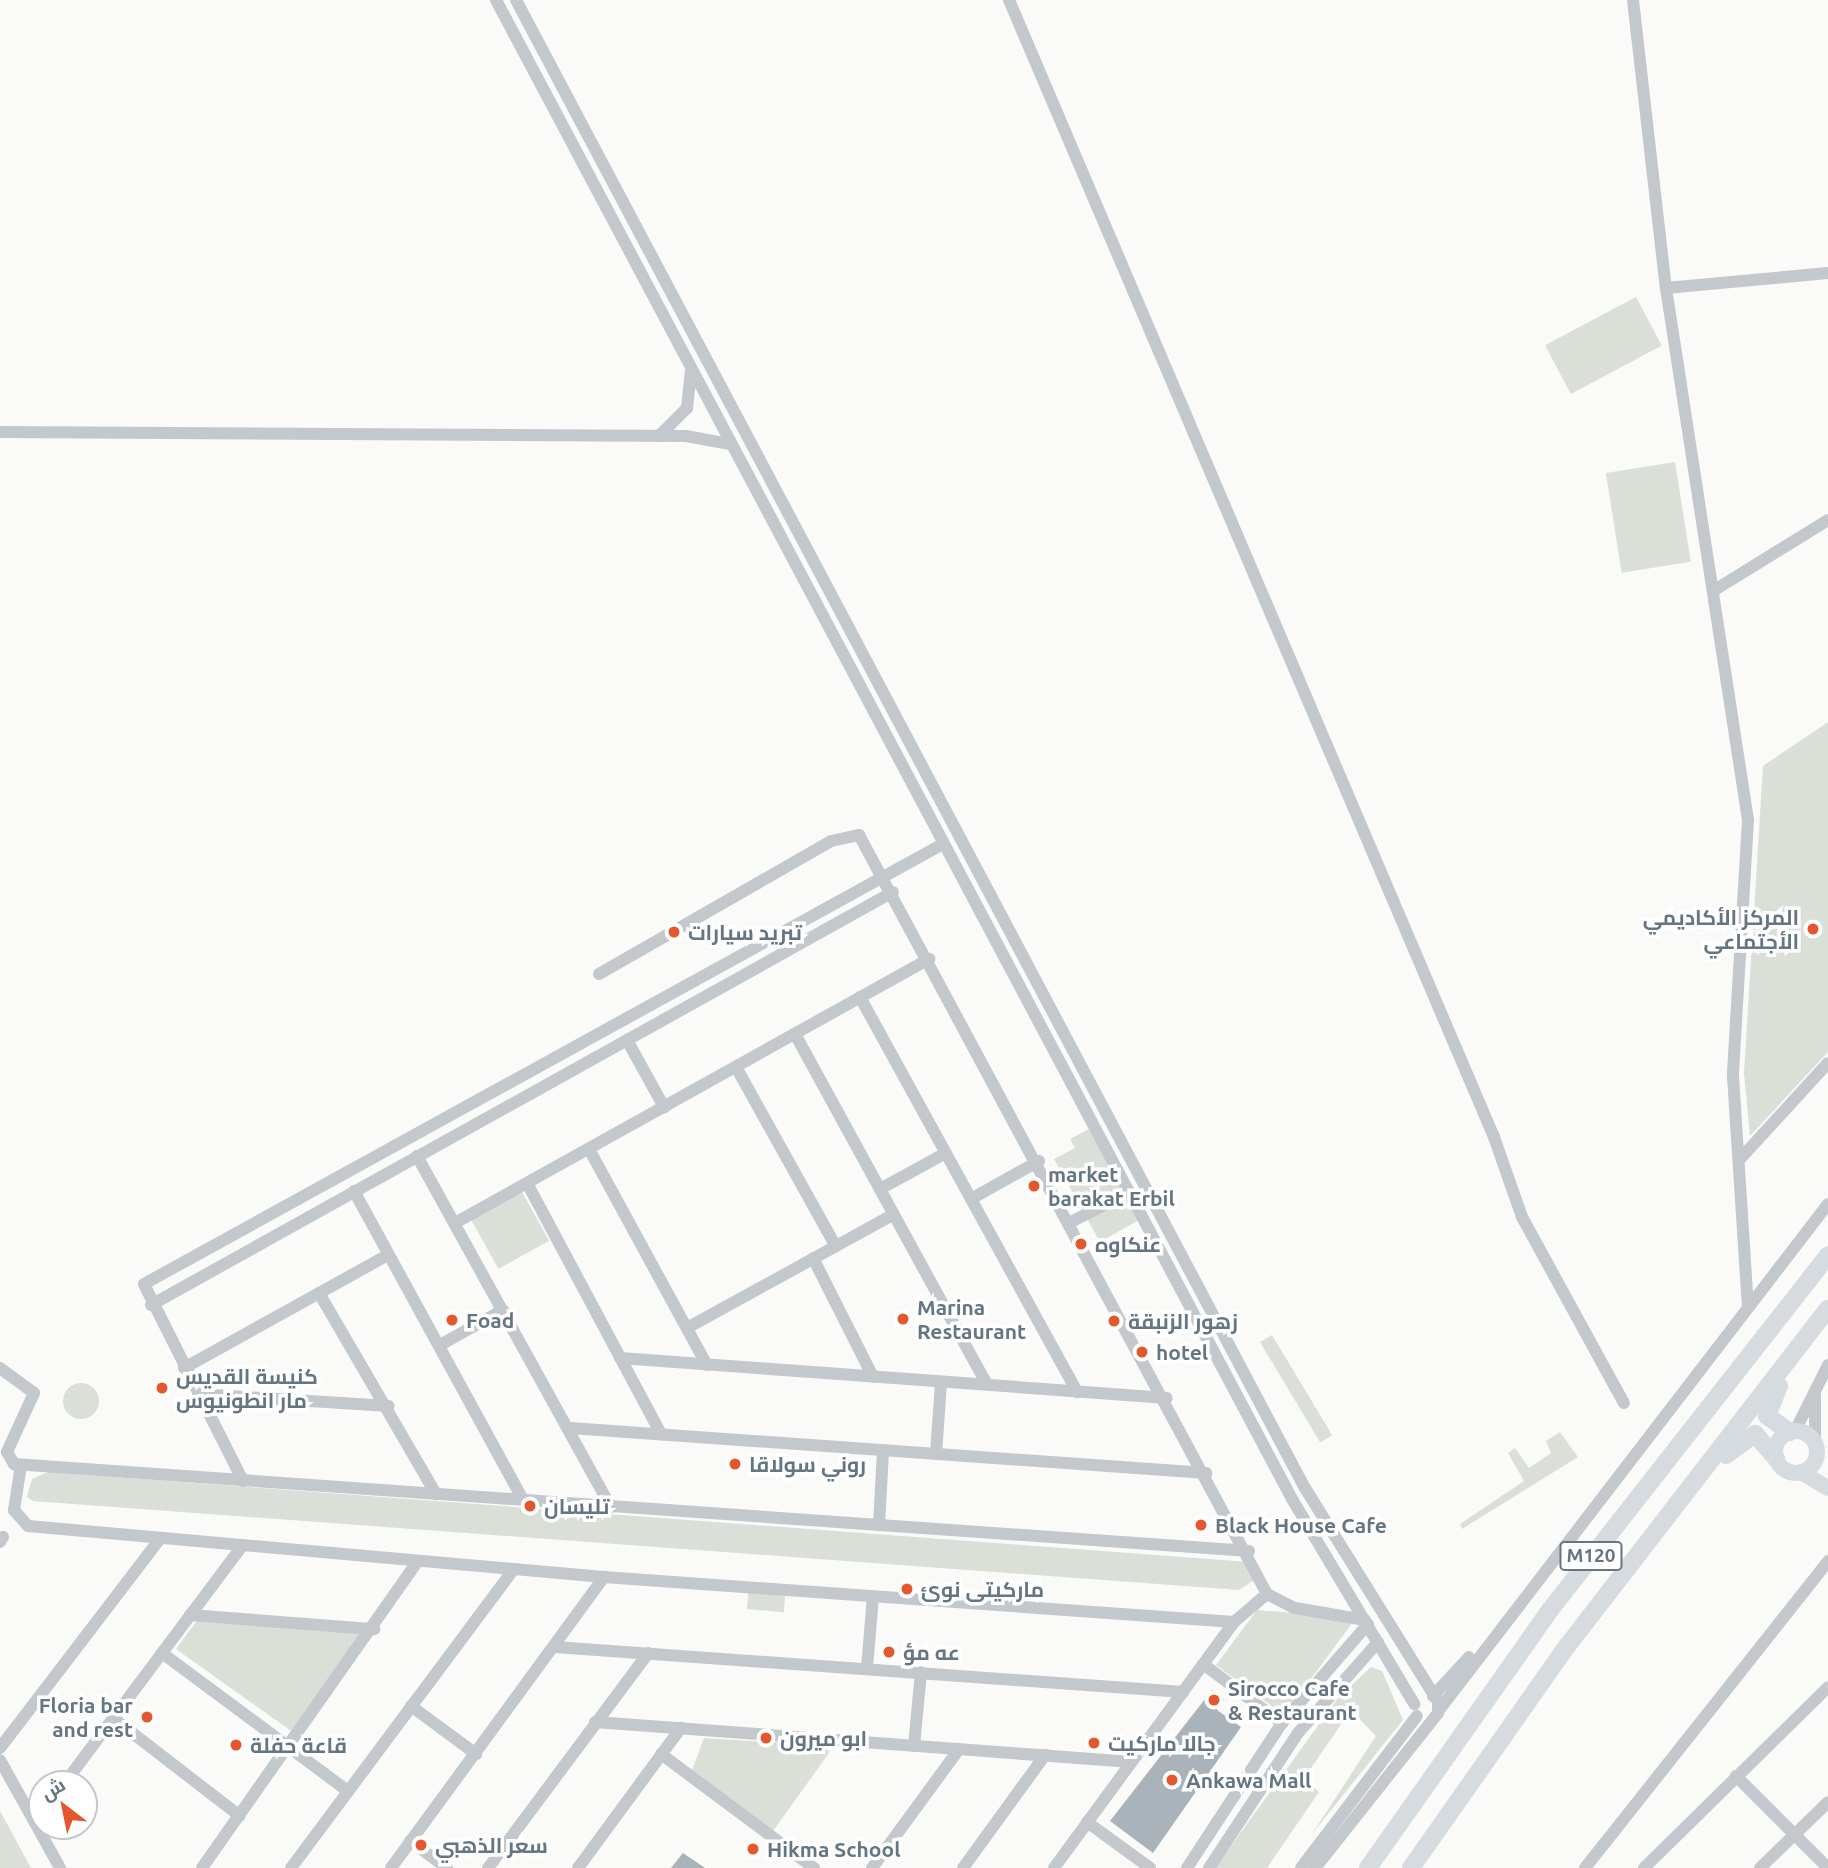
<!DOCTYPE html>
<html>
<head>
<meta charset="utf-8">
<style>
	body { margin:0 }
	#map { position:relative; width:1828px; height:1868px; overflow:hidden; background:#fafaf8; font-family:Ubuntu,Cairo,sans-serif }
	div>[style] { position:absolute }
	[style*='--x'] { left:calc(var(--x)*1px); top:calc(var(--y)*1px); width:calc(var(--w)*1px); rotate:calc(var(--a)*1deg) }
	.green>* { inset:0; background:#dadfd7; transform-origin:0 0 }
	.round { border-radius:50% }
	.building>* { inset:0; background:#aab3b9 }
	.minor>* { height:12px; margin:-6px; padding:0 6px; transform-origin:6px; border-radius:6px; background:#c3c8cc }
	.major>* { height:16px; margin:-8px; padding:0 8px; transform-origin:8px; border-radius:8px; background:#d6dbdf }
	.major>.ring { margin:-8px; padding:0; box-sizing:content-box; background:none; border:16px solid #d6dbdf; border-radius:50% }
	.highway>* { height:18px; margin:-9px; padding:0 9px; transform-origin:9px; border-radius:9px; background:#d6dbdf }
	.dots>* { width:19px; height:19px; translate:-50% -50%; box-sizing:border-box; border:4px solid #fff; border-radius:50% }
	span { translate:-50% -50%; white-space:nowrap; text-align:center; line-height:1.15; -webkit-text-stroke:7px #fff; paint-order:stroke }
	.shield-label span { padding:2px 5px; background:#fff; border:2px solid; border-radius:5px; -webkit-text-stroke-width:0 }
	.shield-label { font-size:19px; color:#657683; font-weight:700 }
	.poi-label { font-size:21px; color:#657683; font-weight:700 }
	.right { translate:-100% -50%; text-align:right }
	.left { translate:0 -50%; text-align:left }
	.north { position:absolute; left:28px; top:1770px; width:70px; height:70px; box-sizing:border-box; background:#fff; border:2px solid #c1c8cd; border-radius:50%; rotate:328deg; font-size:19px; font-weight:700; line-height:28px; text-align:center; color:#657683 }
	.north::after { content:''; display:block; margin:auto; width:24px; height:32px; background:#e4572e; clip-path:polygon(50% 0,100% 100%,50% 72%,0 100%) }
</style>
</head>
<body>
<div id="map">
	<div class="green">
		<i style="left:1636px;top:297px;width:55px;height:103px;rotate:62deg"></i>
		<i style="left:1675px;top:462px;width:101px;height:70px;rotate:81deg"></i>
		<i style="clip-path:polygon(1828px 722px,1828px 1052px,1750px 1136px,1744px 1073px,1763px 766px)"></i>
		<i style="clip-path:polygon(1089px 1129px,1139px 1220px,1100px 1242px,1054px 1159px,1075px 1148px,1070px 1139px)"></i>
		<i style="left:521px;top:1190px;width:58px;height:58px;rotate:61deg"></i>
		<i style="left:1272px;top:1335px;width:117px;height:14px;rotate:59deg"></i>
		<i class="round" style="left:63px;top:1383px;width:36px;height:36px"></i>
		<i style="clip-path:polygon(1560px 1432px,1578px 1457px,1462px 1529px,1460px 1524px,1524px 1481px,1508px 1453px,1515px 1448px,1529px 1468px,1551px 1453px,1546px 1441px)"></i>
		<i style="clip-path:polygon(48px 1472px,1249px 1562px,1256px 1579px,1239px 1590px,33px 1501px,27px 1497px,32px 1479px)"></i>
		<i style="left:749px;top:1585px;width:37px;height:24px;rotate:5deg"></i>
		<i style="clip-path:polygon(1257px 1610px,1356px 1618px,1284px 1715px,1216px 1665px)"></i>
		<i style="clip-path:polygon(198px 1619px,366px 1633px,294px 1733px,176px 1649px)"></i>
		<i style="clip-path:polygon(1371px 1667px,1382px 1671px,1403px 1720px,1312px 1834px,1376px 1736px,1351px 1710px,1304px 1778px,1319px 1792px,1267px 1868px,1215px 1868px,1338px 1698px)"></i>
		<i style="clip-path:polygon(704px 1738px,834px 1746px,773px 1831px,691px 1773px)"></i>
		<i style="clip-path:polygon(0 1811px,31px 1868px,0 1868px)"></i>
	</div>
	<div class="building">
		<i style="clip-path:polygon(1212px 1690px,1224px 1699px,1217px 1710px,1241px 1727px,1153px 1853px,1110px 1821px)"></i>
		<i style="clip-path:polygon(683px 1853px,705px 1868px,671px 1868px)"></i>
	</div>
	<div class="minor">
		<i style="--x:496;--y:0;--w:1697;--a:62.03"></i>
		<i style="--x:1292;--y:1499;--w:239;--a:59.2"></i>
		<i style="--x:516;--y:0;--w:1684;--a:62.07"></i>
		<i style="--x:1305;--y:1488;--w:252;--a:58.1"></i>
		<i style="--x:1438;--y:1702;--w:11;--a:90"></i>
		<i style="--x:1438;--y:1713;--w:198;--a:128.4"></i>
		<i style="--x:1009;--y:0;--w:1236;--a:66.9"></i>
		<i style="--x:1494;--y:1137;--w:85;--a:70.7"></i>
		<i style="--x:1522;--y:1217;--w:212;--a:61.3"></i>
		<i style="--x:1633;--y:0;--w:290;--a:83.5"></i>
		<i style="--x:1666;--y:288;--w:538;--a:81.24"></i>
		<i style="--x:1748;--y:820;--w:256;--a:93.4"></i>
		<i style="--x:1733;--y:1076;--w:231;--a:86.3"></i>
		<i style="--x:1666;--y:288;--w:163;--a:-5.3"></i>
		<i style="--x:0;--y:432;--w:686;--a:0.33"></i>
		<i style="--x:686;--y:436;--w:45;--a:10.3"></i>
		<i style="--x:659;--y:436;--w:40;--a:-45"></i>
		<i style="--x:687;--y:408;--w:36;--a:-84"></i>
		<i style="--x:1713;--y:591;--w:135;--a:-31.7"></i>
		<i style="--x:599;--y:974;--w:267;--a:-29.8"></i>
		<i style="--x:831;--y:841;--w:29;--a:-12"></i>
		<i style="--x:859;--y:835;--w:862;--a:61.74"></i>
		<i style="--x:1267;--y:1594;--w:31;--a:27"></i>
		<i style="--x:1295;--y:1608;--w:71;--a:9.7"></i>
		<i style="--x:860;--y:997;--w:451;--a:61.2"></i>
		<i style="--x:795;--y:1034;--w:399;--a:61.3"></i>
		<i style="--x:627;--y:1040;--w:77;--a:61.1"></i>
		<i style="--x:736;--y:1067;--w:204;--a:60.9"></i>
		<i style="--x:589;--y:1149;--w:246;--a:61.4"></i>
		<i style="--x:417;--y:1156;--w:401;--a:61.1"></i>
		<i style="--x:1740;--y:1159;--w:130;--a:-47.5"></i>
		<i style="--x:527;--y:1183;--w:285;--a:61.9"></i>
		<i style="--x:880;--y:1189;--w:75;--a:-28.6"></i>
		<i style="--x:354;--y:1191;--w:352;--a:61.3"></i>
		<i style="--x:971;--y:1199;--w:78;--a:-29.2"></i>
		<i style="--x:1071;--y:1222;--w:65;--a:-27.3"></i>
		<i style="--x:455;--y:1223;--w:543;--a:-29.12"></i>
		<i style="--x:813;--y:1258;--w:133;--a:63.2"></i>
		<i style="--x:319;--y:1293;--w:233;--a:59.8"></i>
		<i style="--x:151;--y:1305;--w:849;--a:-29.1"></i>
		<i style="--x:687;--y:1328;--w:236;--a:-28.8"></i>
		<i style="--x:440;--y:1345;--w:72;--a:-29.1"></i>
		<i style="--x:620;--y:1358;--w:548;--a:4.18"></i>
		<i style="--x:0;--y:1368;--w:42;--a:36.3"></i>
		<i style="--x:34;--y:1393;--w:65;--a:114.6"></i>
		<i style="--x:7;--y:1452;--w:14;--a:60"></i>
		<i style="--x:14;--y:1464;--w:1238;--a:4.03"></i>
		<i style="--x:184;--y:1368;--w:233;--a:-29"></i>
		<i style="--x:198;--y:1394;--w:191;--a:3.6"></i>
		<i style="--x:570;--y:1428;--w:638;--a:4.05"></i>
		<i style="--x:1795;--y:1431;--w:74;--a:-63.4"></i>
		<i style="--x:1815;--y:1442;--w:48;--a:-90"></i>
		<i style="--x:936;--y:1454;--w:72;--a:-86"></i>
		<i style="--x:21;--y:1465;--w:46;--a:98.8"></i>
		<i style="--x:14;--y:1510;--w:21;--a:49"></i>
		<i style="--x:28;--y:1526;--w:578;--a:5.06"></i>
		<i style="--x:604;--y:1577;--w:632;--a:4.09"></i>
		<i style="--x:243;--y:1481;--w:220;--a:-116.7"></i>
		<i style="--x:144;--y:1284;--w:912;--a:-28.84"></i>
		<i style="--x:879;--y:1525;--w:75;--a:-86.9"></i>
		<i style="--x:0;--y:1542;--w:6;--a:-59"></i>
		<i style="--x:190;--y:1615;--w:185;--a:4.4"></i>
		<i style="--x:555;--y:1647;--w:630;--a:4.1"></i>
		<i style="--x:162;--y:1653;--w:232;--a:36.6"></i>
		<i style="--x:1203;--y:1664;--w:99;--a:36.8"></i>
		<i style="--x:867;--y:1668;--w:72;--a:-85.2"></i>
		<i style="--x:1433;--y:1696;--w:53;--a:-47.3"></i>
		<i style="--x:411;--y:1706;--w:81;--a:36.4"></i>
		<i style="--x:1439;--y:1710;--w:638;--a:-52.45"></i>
		<i style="--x:113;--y:1718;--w:160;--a:37.7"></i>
		<i style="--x:595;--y:1722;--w:538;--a:4.26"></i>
		<i style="--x:914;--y:1746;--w:74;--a:-84.6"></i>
		<i style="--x:0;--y:1748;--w:262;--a:-52.6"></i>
		<i style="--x:661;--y:1754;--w:191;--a:36.7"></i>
		<i style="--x:0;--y:1760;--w:124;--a:60.9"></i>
		<i style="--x:1736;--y:1776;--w:130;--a:45"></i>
		<i style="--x:64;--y:1784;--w:296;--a:-53.2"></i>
		<i style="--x:1087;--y:1822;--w:78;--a:36.1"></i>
		<i style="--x:410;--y:1841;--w:46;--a:36.1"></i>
		<i style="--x:202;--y:1868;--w:375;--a:-54.9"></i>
		<i style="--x:291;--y:1868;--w:373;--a:-53.3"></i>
		<i style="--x:391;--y:1868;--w:361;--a:-53.8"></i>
		<i style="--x:488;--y:1868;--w:268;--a:-53.3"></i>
		<i style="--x:578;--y:1868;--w:174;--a:-53.7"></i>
		<i style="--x:872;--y:1868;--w:147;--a:-53.8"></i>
		<i style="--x:963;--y:1868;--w:140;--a:-54"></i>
		<i style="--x:1054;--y:1868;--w:305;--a:-53.8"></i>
		<i style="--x:1234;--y:1622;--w:43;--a:-40.3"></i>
		<i style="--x:1187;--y:1868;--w:173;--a:-56.8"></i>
		<i style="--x:1282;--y:1723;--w:131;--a:-49"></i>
		<i style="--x:1209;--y:1868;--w:162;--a:-56.6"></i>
		<i style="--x:1298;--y:1733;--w:121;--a:-48.7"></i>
		<i style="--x:1301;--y:1868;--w:191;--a:-52.7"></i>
		<i style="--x:1585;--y:1868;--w:392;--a:-51.6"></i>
		<i style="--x:1644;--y:1868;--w:258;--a:-44.5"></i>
		<i style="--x:1760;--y:1868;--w:95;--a:-44.1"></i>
	</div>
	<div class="major">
		<i class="ring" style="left:1775px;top:1431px;width:26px;height:26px"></i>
		<i style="--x:1801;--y:1472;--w:31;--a:31"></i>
	</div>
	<div class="highway">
		<i style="--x:1779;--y:1386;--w:32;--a:112"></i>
		<i style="--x:1767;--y:1416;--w:28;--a:35"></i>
		<i style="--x:1726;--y:1455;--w:36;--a:-36"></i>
		<i style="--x:1755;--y:1434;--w:32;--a:49"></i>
		<i style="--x:1368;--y:1868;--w:316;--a:-54.8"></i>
		<i style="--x:1550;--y:1610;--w:451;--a:-51.9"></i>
		<i style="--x:1411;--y:1868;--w:273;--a:-54.9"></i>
		<i style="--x:1568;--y:1645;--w:425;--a:-52.3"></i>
	</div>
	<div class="dots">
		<i style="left:1813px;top:929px;background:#e4572e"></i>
		<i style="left:674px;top:932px;background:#e4572e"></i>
		<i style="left:1034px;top:1186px;background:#e4572e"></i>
		<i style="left:1081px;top:1244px;background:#e4572e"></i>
		<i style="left:903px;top:1319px;background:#e4572e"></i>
		<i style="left:452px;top:1320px;background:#e4572e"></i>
		<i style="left:1114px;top:1321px;background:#e4572e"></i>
		<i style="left:1142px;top:1352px;background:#e4572e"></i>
		<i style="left:162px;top:1388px;background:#e4572e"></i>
		<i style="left:735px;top:1464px;background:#e4572e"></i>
		<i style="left:530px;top:1506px;background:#e4572e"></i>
		<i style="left:1201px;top:1525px;background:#e4572e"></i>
		<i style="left:907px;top:1589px;background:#e4572e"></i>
		<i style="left:889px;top:1652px;background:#e4572e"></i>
		<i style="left:1214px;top:1700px;background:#e4572e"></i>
		<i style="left:147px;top:1717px;background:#e4572e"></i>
		<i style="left:766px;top:1738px;background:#e4572e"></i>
		<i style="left:1094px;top:1743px;background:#e4572e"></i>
		<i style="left:236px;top:1745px;background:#e4572e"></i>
		<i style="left:1172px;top:1780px;background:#e4572e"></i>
		<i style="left:421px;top:1845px;background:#e4572e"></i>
		<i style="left:753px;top:1849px;background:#e4572e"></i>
	</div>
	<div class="shield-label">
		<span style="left:1591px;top:1556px">M120</span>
	</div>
	<div class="poi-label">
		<span class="right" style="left:1799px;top:929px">المركز الأكاديمي<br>الأجتماعي</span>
		<span class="left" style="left:688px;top:932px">تبريد سيارات</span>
		<span class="left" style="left:1048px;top:1186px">market<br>barakat Erbil</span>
		<span class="left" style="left:1095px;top:1244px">عنكاوه</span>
		<span class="left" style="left:917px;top:1319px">Marina<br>Restaurant</span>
		<span class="left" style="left:466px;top:1320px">Foad</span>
		<span class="left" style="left:1128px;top:1321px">زهور الزنبقة</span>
		<span class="left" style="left:1156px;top:1352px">hotel</span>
		<span class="left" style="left:176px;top:1388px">كنيسة القديس<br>مار انطونيوس</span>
		<span class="left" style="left:749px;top:1464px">روني سولاقا</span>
		<span class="left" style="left:544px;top:1506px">تليسان</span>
		<span class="left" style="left:1215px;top:1525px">Black House Cafe</span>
		<span class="left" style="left:921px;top:1589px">مارکیتی نوئ</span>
		<span class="left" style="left:903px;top:1652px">عه مؤ</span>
		<span class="left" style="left:1228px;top:1700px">Sirocco Cafe<br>&amp; Restaurant</span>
		<span class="right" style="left:133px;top:1717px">Floria bar<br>and rest</span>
		<span class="left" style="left:780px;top:1738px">ابو ميرون</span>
		<span class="left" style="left:1108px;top:1743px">جالا ماركيت</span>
		<span class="left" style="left:250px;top:1745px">قاعة حفلة</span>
		<span class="left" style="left:1186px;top:1780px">Ankawa Mall</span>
		<span class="left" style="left:435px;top:1845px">سعر الذهبي</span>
		<span class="left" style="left:767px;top:1849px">Hikma School</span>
	</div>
	<div class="north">ش</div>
</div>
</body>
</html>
